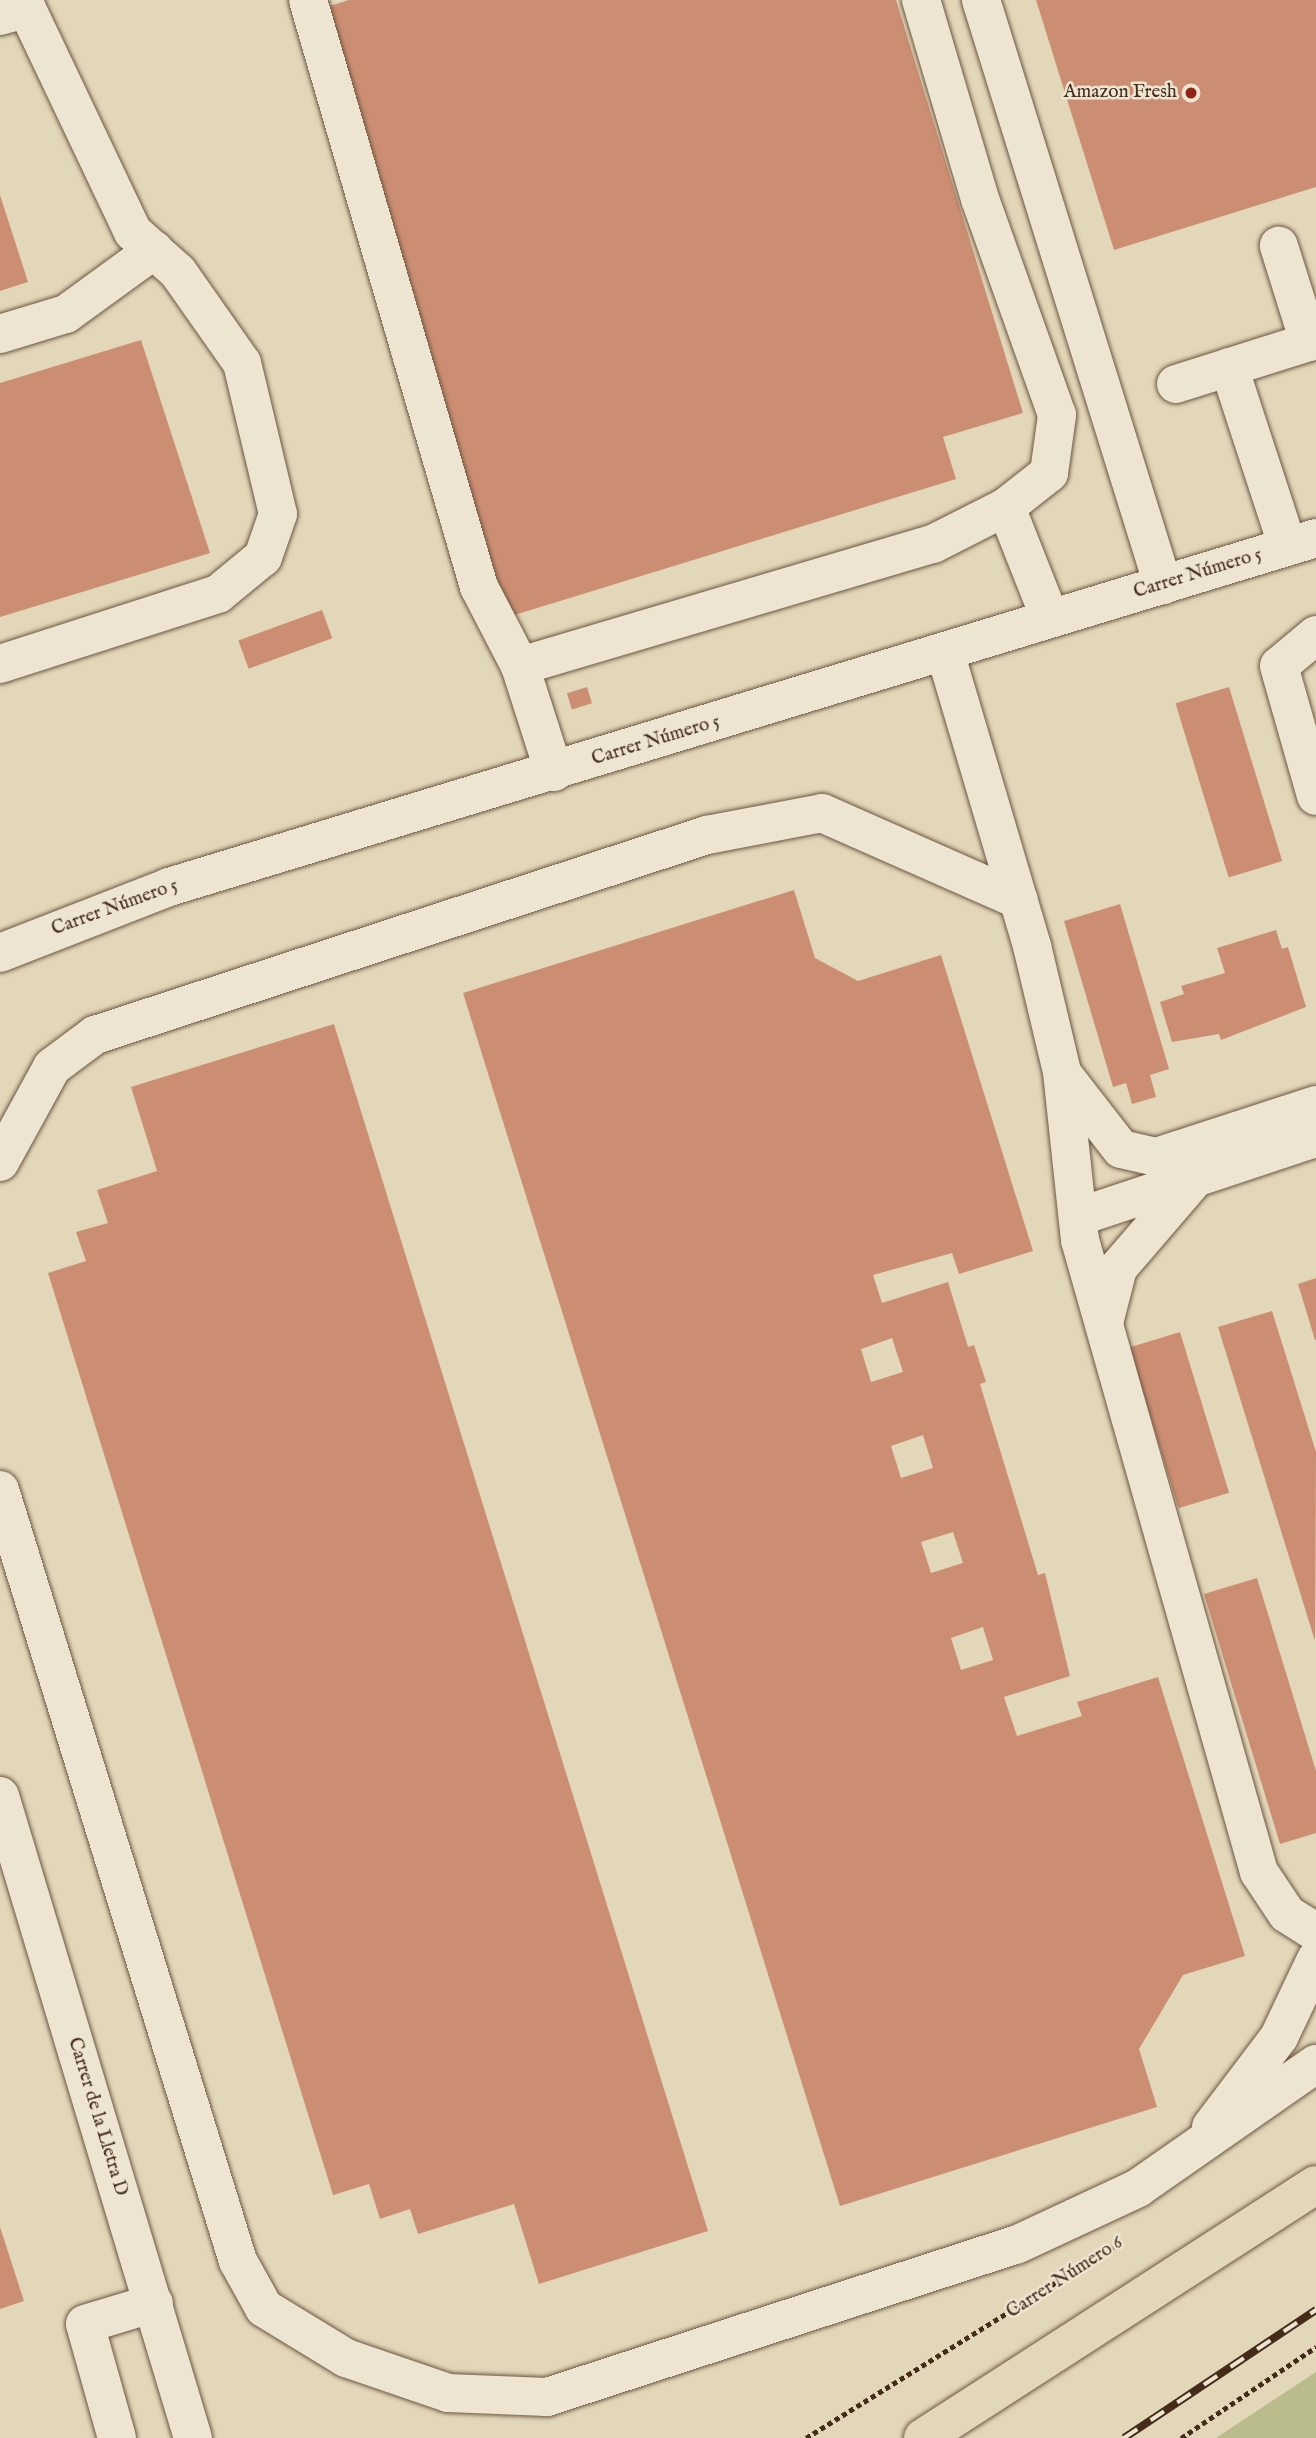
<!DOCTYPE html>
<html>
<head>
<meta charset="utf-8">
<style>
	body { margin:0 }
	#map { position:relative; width:1316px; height:2438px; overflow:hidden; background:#e3d7b9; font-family:"IM FELL English",serif }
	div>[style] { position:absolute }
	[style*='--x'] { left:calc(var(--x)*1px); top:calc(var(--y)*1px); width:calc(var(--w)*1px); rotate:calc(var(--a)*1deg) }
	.green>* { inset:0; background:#babc8b }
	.building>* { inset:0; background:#cc8e73; transform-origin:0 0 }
	.path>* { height:4.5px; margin-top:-2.25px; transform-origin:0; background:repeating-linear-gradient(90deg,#452b1a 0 5px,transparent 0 8.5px) }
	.roads { filter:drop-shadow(0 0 2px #6c5642) drop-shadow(0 0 2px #6c5642) }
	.minor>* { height:38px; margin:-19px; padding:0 19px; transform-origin:19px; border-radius:19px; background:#ede5d2 }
	.major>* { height:38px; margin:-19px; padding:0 19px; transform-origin:19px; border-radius:19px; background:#e3d7b9 }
	.rail>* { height:8px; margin-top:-4px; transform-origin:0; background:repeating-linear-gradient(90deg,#ede5d2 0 16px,#452b1a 0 32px); box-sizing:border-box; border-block:2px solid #452b1a }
	.dots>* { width:19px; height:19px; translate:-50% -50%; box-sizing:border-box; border:4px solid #ede5d2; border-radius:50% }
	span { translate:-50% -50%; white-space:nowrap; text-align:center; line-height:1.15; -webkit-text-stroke:5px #ede5d2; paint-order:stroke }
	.poi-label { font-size:19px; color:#452b1a }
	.right { translate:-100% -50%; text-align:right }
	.street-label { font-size:19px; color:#452b1a }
</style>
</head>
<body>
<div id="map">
	<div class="green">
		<i style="clip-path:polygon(1316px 2372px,1316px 2438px,1216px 2438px)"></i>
	</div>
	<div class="building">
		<i style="clip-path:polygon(349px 0,896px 0,1023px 413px,943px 437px,956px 479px,508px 617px,320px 9px)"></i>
		<i style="clip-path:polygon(1036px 0,1316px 0,1316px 187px,1114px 250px)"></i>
		<i style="clip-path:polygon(0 195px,28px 282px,0 291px)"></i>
		<i style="clip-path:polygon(141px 340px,210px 553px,0 617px,0 383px)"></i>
		<i style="left:322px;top:610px;width:30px;height:89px;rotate:70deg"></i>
		<i style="left:587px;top:687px;width:17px;height:21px;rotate:73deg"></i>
		<i style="left:1229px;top:687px;width:182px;height:56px;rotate:73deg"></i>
		<i style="clip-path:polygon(evenodd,794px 890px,815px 958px,858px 981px,941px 955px,1033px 1251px,959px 1274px,952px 1253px,873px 1275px,882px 1303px,948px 1282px,968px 1347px,974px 1345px,986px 1382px,980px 1384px,1038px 1575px,1045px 1573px,1070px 1676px,1004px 1697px,1017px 1736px,1082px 1716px,1077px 1702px,1158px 1677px,1245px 1956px,1183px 1975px,1139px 2049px,1157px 2107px,840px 2206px,463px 993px,794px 890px,892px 1338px,903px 1372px,871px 1382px,861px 1349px,892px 1338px,794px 890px,923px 1435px,933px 1468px,901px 1478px,891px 1446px,923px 1435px,794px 890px,953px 1532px,963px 1563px,931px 1573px,921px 1542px,953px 1532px,794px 890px,983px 1627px,993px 1660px,961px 1670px,951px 1638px,983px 1627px)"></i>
		<i style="clip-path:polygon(1120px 904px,1169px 1069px,1150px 1075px,1156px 1097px,1132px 1104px,1126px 1083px,1113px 1087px,1064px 921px)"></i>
		<i style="clip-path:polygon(1276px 930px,1282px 949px,1288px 947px,1306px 1007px,1221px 1040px,1219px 1034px,1172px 1042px,1160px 1002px,1184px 994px,1181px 986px,1225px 973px,1217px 948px)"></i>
		<i style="clip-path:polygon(334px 1024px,708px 2231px,539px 2284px,514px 2204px,418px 2234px,410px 2209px,380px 2219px,369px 2184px,333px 2195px,48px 1273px,86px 1261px,76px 1232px,108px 1223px,97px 1190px,157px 1171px,131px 1087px)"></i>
		<i style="clip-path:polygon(1316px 1278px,1316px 1340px,1315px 1340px,1298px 1284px)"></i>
		<i style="clip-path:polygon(1272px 1311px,1316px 1452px,1315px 1641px,1218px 1327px)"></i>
		<i style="left:1180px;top:1332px;width:168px;height:53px;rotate:73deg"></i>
		<i style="clip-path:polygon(1257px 1578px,1316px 1771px,1316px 1833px,1280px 1844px,1204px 1594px)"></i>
		<i style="clip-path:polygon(0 2227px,24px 2301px,0 2309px)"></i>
	</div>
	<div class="path">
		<i style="--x:806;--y:2438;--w:373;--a:-31.9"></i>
		<i style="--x:1181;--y:2438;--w:163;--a:-34"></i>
	</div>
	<div class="roads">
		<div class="minor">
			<i style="--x:308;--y:0;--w:611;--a:73.76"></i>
			<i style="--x:479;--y:587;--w:89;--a:62.6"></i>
			<i style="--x:981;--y:0;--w:613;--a:72.72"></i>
			<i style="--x:0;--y:16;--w:28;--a:-15"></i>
			<i style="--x:27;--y:9;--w:247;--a:64.6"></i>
			<i style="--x:133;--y:232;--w:60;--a:41.6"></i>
			<i style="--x:178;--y:272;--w:111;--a:54.9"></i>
			<i style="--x:242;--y:363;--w:155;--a:76.6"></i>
			<i style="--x:278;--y:514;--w:46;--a:109.2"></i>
			<i style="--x:263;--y:557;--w:58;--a:140.6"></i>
			<i style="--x:218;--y:594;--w:229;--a:162.2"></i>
			<i style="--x:0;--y:334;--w:69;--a:-16.9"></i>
			<i style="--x:66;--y:314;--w:109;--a:-36"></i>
			<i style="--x:1229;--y:367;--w:189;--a:71.9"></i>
			<i style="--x:1176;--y:384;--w:139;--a:-17.5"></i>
			<i style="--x:1309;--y:342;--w:101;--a:-107.4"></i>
			<i style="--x:1006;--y:507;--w:119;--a:68.4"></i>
			<i style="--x:1316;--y:635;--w:48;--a:140"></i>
			<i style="--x:1279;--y:666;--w:135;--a:74.1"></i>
			<i style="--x:945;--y:652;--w:307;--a:73.5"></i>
			<i style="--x:1032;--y:946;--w:130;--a:76.6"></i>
			<i style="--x:1062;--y:1072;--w:169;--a:83.9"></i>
			<i style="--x:1080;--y:1240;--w:657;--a:74.19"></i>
			<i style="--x:1259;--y:1872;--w:50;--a:56.3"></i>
			<i style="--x:1287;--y:1914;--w:34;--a:32"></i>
			<i style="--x:554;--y:772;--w:111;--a:-107.8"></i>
			<i style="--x:520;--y:666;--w:431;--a:-16.5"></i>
			<i style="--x:933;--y:544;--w:82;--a:-26.9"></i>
			<i style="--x:1006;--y:507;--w:55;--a:-38.3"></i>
			<i style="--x:1049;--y:473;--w:59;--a:-82.1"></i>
			<i style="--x:1057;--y:415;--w:229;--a:-109.6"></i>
			<i style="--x:980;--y:199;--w:208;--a:-106.5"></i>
			<i style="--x:0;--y:953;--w:181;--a:-21.3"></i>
			<i style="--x:169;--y:887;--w:1199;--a:-16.92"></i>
			<i style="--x:1065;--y:1077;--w:91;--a:52.1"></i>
			<i style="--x:1121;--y:1149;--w:36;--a:13"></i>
			<i style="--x:1156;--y:1157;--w:168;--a:-18"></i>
			<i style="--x:0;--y:1162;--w:108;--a:-61.3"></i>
			<i style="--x:52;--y:1067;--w:54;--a:-36.7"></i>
			<i style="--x:95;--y:1035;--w:644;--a:-18.1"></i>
			<i style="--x:707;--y:835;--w:117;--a:-10.8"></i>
			<i style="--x:822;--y:813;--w:215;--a:23.8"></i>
			<i style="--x:1078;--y:1217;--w:251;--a:-18.4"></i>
			<i style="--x:1104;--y:1323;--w:57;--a:-75.7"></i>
			<i style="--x:1118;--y:1268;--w:113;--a:-49.3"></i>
			<i style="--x:0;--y:1490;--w:807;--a:72.85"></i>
			<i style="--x:238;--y:2261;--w:54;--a:61"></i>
			<i style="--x:264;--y:2308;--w:96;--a:31.4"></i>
			<i style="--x:346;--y:2358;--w:108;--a:18.9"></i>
			<i style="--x:448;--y:2393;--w:99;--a:2.3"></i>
			<i style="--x:547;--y:2397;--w:493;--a:-18"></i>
			<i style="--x:1016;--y:2245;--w:135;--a:-25"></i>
			<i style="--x:1138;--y:2188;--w:217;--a:-34.9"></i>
			<i style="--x:0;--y:1796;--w:670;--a:73.27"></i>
			<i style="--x:1211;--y:2127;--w:113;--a:-52.9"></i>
			<i style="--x:1279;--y:2037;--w:86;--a:-64.6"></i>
			<i style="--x:117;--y:2438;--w:118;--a:-105.7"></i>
			<i style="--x:85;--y:2324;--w:72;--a:-16.9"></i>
		</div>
		<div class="major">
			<i style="--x:923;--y:2438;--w:467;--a:-32.8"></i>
		</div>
	</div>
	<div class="rail">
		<i style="--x:1124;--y:2438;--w:231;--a:-33.7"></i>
	</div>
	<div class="dots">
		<i style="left:1191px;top:93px;background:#8f2418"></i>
	</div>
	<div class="poi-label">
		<span class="right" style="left:1177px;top:93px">Amazon Fresh</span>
	</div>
	<div class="street-label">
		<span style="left:1198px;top:574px;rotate:-17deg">Carrer Número 5</span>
		<span style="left:656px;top:741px;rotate:-17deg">Carrer Número 5</span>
		<span style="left:115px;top:908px;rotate:-20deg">Carrer Número 5</span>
		<span style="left:97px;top:2117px;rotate:73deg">Carrer de la Lletra D</span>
		<span style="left:1065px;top:2278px;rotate:-33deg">Carrer Número 6</span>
	</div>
</div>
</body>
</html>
